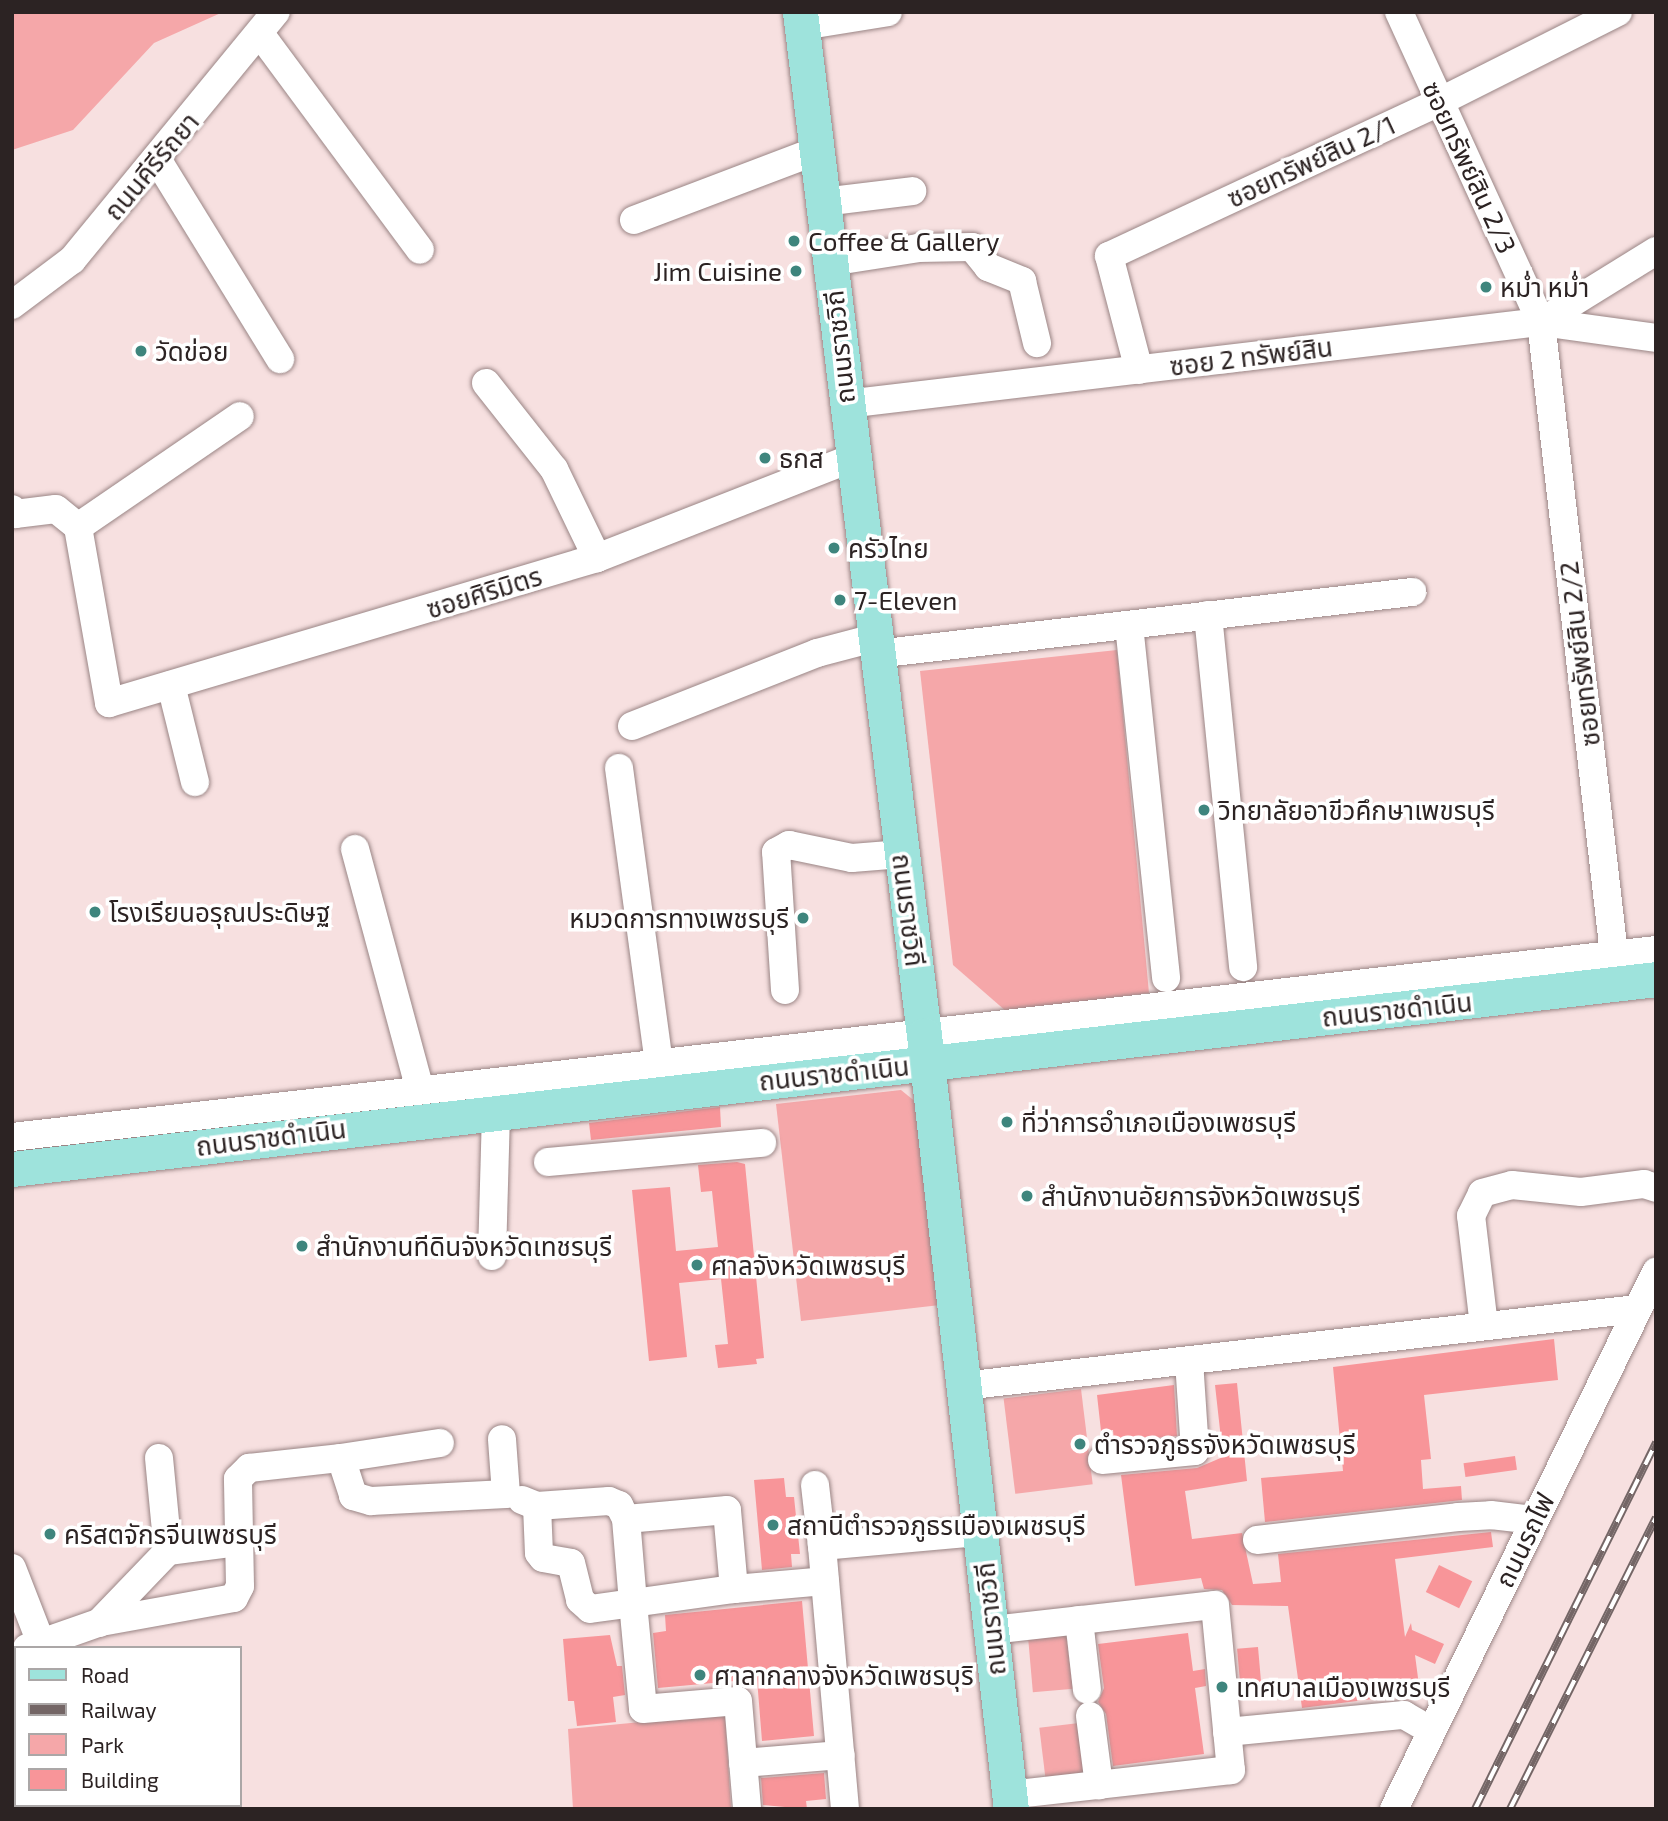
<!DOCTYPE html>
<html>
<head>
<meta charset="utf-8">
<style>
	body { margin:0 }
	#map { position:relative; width:1668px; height:1821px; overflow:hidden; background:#f7e0e0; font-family:"Exo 2","Noto Sans Thai",sans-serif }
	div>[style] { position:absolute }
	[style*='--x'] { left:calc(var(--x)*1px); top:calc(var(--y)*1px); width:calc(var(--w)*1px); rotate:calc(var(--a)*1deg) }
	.green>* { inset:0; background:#f5a7a9; transform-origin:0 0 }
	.building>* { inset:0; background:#f89599; transform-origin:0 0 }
	.roads { filter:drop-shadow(0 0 2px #9a8585) drop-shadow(0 0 2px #9a8585) }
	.minor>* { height:28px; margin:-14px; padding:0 14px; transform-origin:14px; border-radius:14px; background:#fff }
	.major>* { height:35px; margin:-17.5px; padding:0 17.5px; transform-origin:17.5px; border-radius:17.5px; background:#9ee3dc }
	.rail>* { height:8px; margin-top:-4px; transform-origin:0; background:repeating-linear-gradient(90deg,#fff 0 16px,#746666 0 32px); box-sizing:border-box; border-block:2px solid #746666 }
	.dots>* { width:19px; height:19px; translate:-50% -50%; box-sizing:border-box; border:4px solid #fff; border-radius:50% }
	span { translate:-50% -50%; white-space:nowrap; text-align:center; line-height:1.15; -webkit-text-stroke:7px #fff; paint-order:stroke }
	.street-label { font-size:26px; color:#2c2323 }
	.poi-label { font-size:26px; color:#2c2323 }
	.left { translate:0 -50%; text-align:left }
	.right { translate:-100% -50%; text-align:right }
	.frame { position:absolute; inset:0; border:14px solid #2c2323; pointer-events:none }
	.legend { position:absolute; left:14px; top:1646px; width:228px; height:161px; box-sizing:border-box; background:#fff; border:2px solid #aba7a7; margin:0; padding:9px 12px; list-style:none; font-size:21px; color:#2c2323 }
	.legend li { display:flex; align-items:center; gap:14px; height:35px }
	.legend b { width:35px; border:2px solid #aba7a7 }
</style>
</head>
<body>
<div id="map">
	<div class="green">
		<i style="clip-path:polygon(12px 12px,223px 12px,154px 43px,73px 130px,12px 150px)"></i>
		<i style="clip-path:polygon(1117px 650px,1149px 993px,1007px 1012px,953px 965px,920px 671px)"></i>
		<i style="clip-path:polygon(901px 1090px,917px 1103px,940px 1305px,801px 1321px,776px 1104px)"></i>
		<i style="left:1081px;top:1389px;width:96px;height:78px;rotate:83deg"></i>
		<i style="left:1069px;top:1635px;width:54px;height:41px;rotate:85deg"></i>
		<i style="clip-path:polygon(725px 1714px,731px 1809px,573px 1809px,568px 1729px)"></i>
		<i style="left:1079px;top:1723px;width:52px;height:40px;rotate:83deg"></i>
	</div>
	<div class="building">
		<i style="clip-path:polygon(720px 1107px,721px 1127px,591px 1140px,589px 1123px)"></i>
		<i style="clip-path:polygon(737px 1162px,745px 1164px,764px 1358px,756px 1359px,757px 1364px,718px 1368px,715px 1345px,728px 1344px,721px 1279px,679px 1283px,687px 1357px,649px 1361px,632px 1190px,670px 1187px,676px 1251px,718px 1247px,712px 1191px,701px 1192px,698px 1165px)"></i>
		<i style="clip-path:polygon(1554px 1339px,1558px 1380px,1424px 1395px,1431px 1459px,1421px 1460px,1423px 1489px,1461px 1486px,1462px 1500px,1265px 1522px,1261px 1478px,1343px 1471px,1333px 1367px)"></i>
		<i style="clip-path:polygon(1237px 1383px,1247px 1481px,1185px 1491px,1192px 1539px,1242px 1533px,1253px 1584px,1281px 1582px,1278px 1554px,1491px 1532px,1493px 1547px,1395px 1559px,1405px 1637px,1411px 1623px,1412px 1630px,1444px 1644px,1435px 1664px,1415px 1655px,1420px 1693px,1302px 1708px,1288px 1606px,1232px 1605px,1222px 1590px,1204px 1589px,1201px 1578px,1135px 1586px,1121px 1475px,1197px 1468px,1223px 1457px,1215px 1385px)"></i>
		<i style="clip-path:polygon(1174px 1385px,1177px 1436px,1114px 1442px,1113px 1430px,1101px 1431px,1097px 1395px)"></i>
		<i style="left:1515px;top:1456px;width:14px;height:52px;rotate:82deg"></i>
		<i style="clip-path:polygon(784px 1478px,786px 1497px,794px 1497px,800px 1554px,791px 1554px,792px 1567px,762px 1570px,754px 1480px)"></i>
		<i style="left:1439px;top:1565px;width:37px;height:30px;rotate:26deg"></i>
		<i style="clip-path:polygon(802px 1601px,814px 1736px,762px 1741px,757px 1679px,658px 1688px,653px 1633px,666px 1631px,665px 1615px)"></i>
		<i style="clip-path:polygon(1188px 1633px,1193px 1671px,1205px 1669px,1206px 1686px,1195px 1688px,1204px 1754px,1113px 1766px,1106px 1714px,1098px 1702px,1104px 1688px,1098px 1644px)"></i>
		<i style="clip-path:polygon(610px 1635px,617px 1666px,622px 1666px,625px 1695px,613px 1697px,616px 1722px,577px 1726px,574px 1701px,568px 1701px,563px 1639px)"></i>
		<i style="left:1258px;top:1647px;width:35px;height:21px;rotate:85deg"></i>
		<i style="clip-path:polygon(824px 1773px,826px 1799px,806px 1801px,807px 1809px,763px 1805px,761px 1778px)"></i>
	</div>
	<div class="roads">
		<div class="minor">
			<i style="--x:1399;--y:12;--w:341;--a:65.4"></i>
			<i style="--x:1541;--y:322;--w:653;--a:83.41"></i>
			<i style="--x:802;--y:26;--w:87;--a:-9.2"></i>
			<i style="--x:261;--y:35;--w:267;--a:53.5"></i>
			<i style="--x:157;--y:159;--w:235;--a:58.4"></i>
			<i style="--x:823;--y:202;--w:90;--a:-7"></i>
			<i style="--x:634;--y:220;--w:197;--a:-20.8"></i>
			<i style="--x:830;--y:262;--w:89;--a:-9"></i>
			<i style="--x:918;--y:248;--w:54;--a:-1.1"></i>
			<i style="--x:972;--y:247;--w:26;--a:51"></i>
			<i style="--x:988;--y:267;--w:37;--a:22"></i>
			<i style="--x:1022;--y:281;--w:64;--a:76.4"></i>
			<i style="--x:12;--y:305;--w:75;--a:-36.9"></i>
			<i style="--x:72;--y:260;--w:321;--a:-50.6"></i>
			<i style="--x:1541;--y:322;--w:135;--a:-31.7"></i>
			<i style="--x:1139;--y:370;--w:118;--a:-104.7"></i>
			<i style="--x:1109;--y:256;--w:366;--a:-25"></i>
			<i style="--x:1441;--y:101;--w:198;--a:-26.7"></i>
			<i style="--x:486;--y:383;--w:110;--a:51.7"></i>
			<i style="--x:554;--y:469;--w:99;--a:64.2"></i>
			<i style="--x:846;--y:404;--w:700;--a:-6.73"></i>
			<i style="--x:1541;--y:322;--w:116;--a:7.9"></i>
			<i style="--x:12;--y:509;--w:6;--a:59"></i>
			<i style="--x:15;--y:514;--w:41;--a:-7"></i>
			<i style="--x:56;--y:509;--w:28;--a:39"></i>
			<i style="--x:78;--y:527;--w:179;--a:80"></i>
			<i style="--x:109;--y:703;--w:509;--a:-16.55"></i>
			<i style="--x:597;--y:558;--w:274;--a:-21.4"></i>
			<i style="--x:78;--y:527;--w:196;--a:-34.4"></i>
			<i style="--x:1208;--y:615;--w:354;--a:84.3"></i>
			<i style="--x:1129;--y:625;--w:355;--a:84"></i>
			<i style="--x:876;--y:654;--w:540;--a:-6.6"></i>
			<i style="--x:171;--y:685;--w:100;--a:76.1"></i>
			<i style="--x:632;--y:726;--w:199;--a:-21.5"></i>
			<i style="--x:817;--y:653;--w:59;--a:-14.7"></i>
			<i style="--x:619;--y:768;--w:299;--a:82.3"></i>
			<i style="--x:355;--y:849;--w:250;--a:74.9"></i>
			<i style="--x:785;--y:990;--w:138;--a:-93.7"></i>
			<i style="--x:776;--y:852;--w:15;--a:-28"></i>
			<i style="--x:789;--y:845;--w:64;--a:11.7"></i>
			<i style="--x:852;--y:858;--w:50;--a:-4.6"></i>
			<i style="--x:12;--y:1137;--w:1655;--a:-6.49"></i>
			<i style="--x:548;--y:1162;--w:215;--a:-5.1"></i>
			<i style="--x:492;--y:1256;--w:143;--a:-88.4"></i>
			<i style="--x:1484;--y:1326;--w:111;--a:-96.7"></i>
			<i style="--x:1471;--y:1216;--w:25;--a:-64"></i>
			<i style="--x:1482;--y:1193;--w:31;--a:-15"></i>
			<i style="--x:1512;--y:1185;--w:69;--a:5.8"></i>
			<i style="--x:1581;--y:1192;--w:64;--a:-7.2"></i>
			<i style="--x:1644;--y:1184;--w:13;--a:18"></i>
			<i style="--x:963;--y:1386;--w:678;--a:-6.52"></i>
			<i style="--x:159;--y:1458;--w:93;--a:84.5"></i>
			<i style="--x:168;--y:1551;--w:72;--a:-7.2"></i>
			<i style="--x:341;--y:1458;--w:100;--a:-8.6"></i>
			<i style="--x:1102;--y:1460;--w:93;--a:-5.5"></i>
			<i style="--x:1195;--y:1451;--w:91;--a:-93.8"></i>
			<i style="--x:815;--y:1485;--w:61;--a:83.5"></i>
			<i style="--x:522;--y:1500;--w:16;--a:22"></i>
			<i style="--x:537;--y:1506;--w:72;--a:-4"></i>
			<i style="--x:609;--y:1501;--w:11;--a:22"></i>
			<i style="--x:619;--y:1505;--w:16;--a:63"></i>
			<i style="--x:537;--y:1506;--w:47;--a:87.6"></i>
			<i style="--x:539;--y:1553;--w:6;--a:51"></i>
			<i style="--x:543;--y:1558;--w:28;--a:10"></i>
			<i style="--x:571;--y:1563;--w:38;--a:76"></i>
			<i style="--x:580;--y:1600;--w:13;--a:42"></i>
			<i style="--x:590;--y:1609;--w:43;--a:-7.9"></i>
			<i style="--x:633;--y:1603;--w:102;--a:-7.9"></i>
			<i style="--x:734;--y:1589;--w:79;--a:-95.1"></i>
			<i style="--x:727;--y:1510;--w:101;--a:174.9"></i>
			<i style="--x:626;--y:1519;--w:84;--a:85.2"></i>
			<i style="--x:633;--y:1603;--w:106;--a:84.6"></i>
			<i style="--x:643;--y:1709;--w:95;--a:-4.8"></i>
			<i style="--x:738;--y:1701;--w:108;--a:85.2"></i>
			<i style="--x:1257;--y:1540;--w:202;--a:-6.5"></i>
			<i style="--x:1458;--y:1517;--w:33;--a:-3"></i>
			<i style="--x:1491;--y:1515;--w:42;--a:6.8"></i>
			<i style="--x:12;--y:1568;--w:86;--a:68.8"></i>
			<i style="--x:734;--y:1589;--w:91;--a:-5"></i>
			<i style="--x:1079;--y:1620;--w:70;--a:83.5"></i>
			<i style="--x:99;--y:1623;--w:100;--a:-46.2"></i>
			<i style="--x:991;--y:1630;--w:225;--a:-6.4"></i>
			<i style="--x:1215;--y:1605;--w:166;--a:84.5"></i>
			<i style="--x:1231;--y:1770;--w:223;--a:173.6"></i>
			<i style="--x:27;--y:1648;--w:78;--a:-19.4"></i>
			<i style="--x:101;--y:1622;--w:135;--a:-10.2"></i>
			<i style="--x:234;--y:1598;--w:13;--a:-63"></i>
			<i style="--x:240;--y:1586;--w:107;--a:-91.1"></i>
			<i style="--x:238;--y:1479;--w:16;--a:-45"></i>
			<i style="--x:249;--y:1468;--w:93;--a:-6.2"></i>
			<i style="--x:341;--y:1458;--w:40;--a:72"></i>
			<i style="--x:353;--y:1496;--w:19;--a:16"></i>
			<i style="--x:371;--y:1501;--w:135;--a:-3"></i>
			<i style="--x:506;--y:1494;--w:55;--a:-94.2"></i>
			<i style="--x:1090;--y:1716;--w:70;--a:82.6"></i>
			<i style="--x:1227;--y:1732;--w:178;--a:-5.5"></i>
			<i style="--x:1404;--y:1715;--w:32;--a:30"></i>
			<i style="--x:743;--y:1763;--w:98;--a:-4.7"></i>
			<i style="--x:106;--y:1805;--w:4;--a:63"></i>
			<i style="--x:845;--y:1809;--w:264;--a:-95"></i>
			<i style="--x:822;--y:1546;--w:159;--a:-5.1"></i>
			<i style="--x:1394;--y:1809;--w:598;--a:-63.99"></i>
		</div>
		<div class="major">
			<i style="--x:800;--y:12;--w:1030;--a:83.09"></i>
			<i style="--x:924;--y:1035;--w:779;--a:83.59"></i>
			<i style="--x:12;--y:1169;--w:1655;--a:-6.59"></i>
		</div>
	</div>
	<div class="rail">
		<i style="--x:1475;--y:1809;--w:409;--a:-63.7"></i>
		<i style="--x:1510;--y:1809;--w:326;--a:-63.4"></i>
	</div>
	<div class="dots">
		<i style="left:794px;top:241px;background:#3e857d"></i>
		<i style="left:796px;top:271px;background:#3e857d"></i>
		<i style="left:1486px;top:287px;background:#3e857d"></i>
		<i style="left:141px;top:351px;background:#3e857d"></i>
		<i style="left:765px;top:458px;background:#3e857d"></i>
		<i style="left:834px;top:548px;background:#3e857d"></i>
		<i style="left:840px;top:600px;background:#3e857d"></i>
		<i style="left:1204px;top:810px;background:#3e857d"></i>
		<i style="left:95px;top:912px;background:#3e857d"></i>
		<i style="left:803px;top:918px;background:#3e857d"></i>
		<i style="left:1007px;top:1122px;background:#3e857d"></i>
		<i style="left:1027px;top:1196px;background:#3e857d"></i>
		<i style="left:302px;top:1246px;background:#3e857d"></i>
		<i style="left:697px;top:1265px;background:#3e857d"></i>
		<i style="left:1080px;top:1444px;background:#3e857d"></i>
		<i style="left:773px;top:1525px;background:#3e857d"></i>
		<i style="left:50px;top:1534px;background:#3e857d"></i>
		<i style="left:700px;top:1675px;background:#3e857d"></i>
		<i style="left:1222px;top:1687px;background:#3e857d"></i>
	</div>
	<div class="street-label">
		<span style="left:1311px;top:161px;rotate:-25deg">ซอยทรัพย์สิน 2/1</span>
		<span style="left:151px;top:166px;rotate:-50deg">ถนนคีรีรัถยา</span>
		<span style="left:1470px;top:167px;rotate:65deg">ซอยทรัพย์สิน 2/3</span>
		<span style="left:839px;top:347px;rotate:-96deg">ถนนราชวิถี</span>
		<span style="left:1251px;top:356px;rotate:-7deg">ซอย 2 ทรัพย์สิน</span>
		<span style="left:484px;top:592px;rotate:-17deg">ซอยศิริมิตร</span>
		<span style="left:1579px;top:654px;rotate:-97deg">ซอยทรัพย์สิน 2/2</span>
		<span style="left:909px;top:910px;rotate:83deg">ถนนราชวิถี</span>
		<span style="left:1397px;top:1009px;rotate:-6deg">ถนนราชดำเนิน</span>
		<span style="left:834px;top:1073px;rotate:-6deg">ถนนราชดำเนิน</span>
		<span style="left:271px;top:1137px;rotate:-7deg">ถนนราชดำเนิน</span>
		<span style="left:1524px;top:1540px;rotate:-64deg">ถนนรถไฟ</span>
		<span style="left:990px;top:1619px;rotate:-96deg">ถนนราชวิถี</span>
	</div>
	<div class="poi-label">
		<span class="left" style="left:808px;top:241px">Coffee &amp; Gallery</span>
		<span class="right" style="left:782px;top:271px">Jim Cuisine</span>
		<span class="left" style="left:1500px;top:287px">หม่ำ หม่ำ</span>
		<span class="left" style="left:155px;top:351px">วัดข่อย</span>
		<span class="left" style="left:779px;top:458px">ธกส</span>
		<span class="left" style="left:848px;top:548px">ครัวไทย</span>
		<span class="left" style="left:854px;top:600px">7-Eleven</span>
		<span class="left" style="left:1218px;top:810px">วิทยาลัยอาขีวคึกษาเพขรบุรี</span>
		<span class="left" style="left:109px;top:912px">โรงเรียนอรุณประดิษฐ</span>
		<span class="right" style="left:789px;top:918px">หมวดการทางเพชรบุรี</span>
		<span class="left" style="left:1021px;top:1122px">ที่ว่าการอำเภอเมืองเพชรบุรี</span>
		<span class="left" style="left:1041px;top:1196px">สำนักงานอัยการจังหวัดเพชรบุรี</span>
		<span class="left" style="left:316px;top:1246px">สำนักงานทีดินจังหวัดเทชรบุรี</span>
		<span class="left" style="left:711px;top:1265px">ศาลจังหวัดเพชรบุรี</span>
		<span class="left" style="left:1094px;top:1444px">ตำรวจภูธรจังหวัดเพชรบุรี</span>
		<span class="left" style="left:787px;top:1525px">สถานีตำรวจภูธรเมืองเผชรบุรี</span>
		<span class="left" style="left:64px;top:1534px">คริสตจักรจีนเพชรบุรี</span>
		<span class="left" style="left:714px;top:1675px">ศาลากลางจังหวัดเพชรบุริ</span>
		<span class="left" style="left:1236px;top:1687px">เทศบาลเมืองเพชรบุรี</span>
	</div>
	<div class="frame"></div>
	<ul class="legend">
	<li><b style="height:9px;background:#9ee3dc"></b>Road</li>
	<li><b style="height:9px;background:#746666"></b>Railway</li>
	<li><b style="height:19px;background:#f5a7a9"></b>Park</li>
	<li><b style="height:19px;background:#f89599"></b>Building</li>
	</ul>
</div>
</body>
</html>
